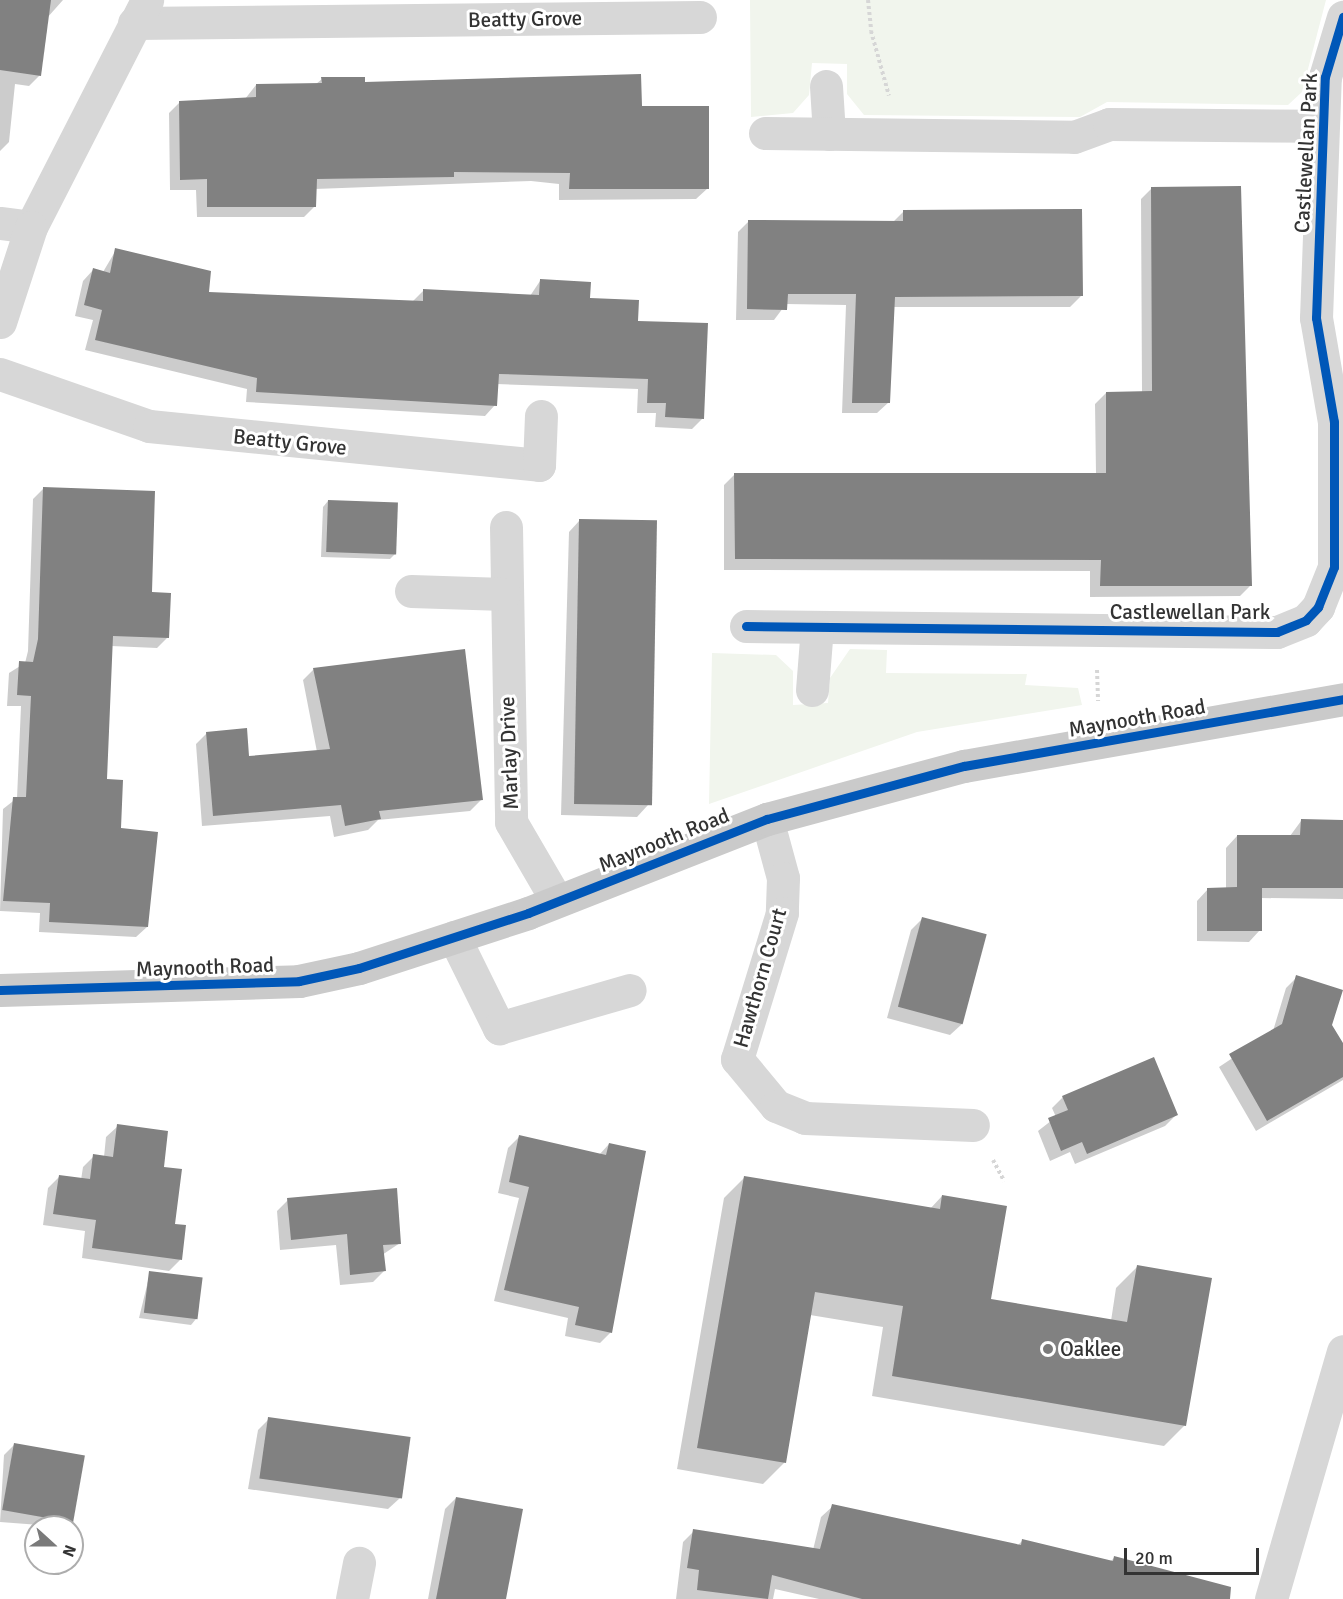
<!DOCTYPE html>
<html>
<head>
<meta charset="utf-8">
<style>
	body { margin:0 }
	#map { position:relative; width:1343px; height:1599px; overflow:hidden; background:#fff; font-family:Signika,sans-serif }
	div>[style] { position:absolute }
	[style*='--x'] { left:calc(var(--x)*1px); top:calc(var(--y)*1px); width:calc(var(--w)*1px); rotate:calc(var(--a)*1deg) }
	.green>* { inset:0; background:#f1f5ed }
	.shadow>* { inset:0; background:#0003 }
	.building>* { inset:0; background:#818181; transform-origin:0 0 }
	.path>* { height:4px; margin-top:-2px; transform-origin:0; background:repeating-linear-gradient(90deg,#d6d6d6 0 3px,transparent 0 6px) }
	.minor>* { height:33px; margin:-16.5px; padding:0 16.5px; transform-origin:16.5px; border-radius:16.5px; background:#d7d7d7 }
	.major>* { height:33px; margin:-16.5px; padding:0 16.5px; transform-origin:16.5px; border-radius:16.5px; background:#cacaca }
	.cycleway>* { height:9px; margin:-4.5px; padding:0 4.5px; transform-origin:4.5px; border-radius:4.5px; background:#0057b8 }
	.dots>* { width:16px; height:16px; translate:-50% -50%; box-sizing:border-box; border:3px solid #fff; border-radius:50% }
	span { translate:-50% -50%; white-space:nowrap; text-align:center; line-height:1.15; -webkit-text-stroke:6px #fff; paint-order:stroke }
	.street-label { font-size:21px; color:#333 }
	.poi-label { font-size:21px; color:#333 }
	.left { translate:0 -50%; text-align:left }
	.north { position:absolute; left:24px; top:1515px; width:60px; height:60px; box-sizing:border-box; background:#fff; border:2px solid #adadad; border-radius:50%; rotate:111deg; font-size:16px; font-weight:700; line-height:24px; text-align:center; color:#333 }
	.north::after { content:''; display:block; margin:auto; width:21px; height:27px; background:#7a7a7a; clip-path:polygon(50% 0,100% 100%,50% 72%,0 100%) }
	.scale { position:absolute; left:1124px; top:1548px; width:135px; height:27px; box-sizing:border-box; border:3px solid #333; border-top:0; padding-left:8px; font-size:18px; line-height:21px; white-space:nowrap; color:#333; -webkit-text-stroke:4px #fff; paint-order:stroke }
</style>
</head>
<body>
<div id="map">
	<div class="green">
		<i style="clip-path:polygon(750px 0,1326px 0,1302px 92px,1288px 105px,1107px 102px,1080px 117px,864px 115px,847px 94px,847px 64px,812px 63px,809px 95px,793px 113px,751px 117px)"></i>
		<i style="clip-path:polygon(850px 649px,887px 650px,886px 673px,1027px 674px,1025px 685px,1078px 688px,1082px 705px,917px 732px,709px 804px,712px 653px,776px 655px,793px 671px,793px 705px,828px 703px,830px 678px)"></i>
	</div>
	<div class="shadow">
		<i style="clip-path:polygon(0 0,63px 0,47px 18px,40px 75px,29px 86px,15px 84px,9px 142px,0 151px)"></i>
		<i style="clip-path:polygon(322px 79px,640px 108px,708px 188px,696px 199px,559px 200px,559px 184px,531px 181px,315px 189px,315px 206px,304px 217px,197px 217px,196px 190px,170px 190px,169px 113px,180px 102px,245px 99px,256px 85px,316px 84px)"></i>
		<i style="clip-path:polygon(1152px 188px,1251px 585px,1240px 596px,1090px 597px,1090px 571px,724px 570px,724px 485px,735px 474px,1096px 474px,1095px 404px,1106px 393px,1142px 393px,1141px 199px)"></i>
		<i style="clip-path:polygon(904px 211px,1081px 296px,1070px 307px,893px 307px,889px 402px,877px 413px,842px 413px,846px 305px,786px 304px,774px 320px,736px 320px,738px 232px,749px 221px,892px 223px)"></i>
		<i style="clip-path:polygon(116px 250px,208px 293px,412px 302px,424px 290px,530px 296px,540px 281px,637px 322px,703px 418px,692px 429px,655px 427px,656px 413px,637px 413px,638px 389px,497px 384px,495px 405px,485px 416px,246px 402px,247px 389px,85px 350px,93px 320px,75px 316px,83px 281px,93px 270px,103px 272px)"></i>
		<i style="clip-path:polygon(44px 488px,150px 593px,167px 638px,157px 648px,111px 646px,105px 781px,147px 927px,136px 937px,39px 932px,40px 913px,0 911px,3px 809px,17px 798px,21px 706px,7px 706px,9px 673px,25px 663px,28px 651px,33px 499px)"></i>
		<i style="clip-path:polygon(328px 501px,395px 554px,390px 559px,321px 557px,323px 507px)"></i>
		<i style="clip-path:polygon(580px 520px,648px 805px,637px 817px,561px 815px,569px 532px)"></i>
		<i style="clip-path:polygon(314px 669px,481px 800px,470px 811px,378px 820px,368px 830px,334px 837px,330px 816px,202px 826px,196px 744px,207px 733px,248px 757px,317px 752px,303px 680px)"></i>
		<i style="clip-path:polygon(1301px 821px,1343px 821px,1343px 899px,1261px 898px,1260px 930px,1249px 942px,1197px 941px,1197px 901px,1208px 889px,1226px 889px,1226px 848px,1237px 836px,1290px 836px)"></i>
		<i style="clip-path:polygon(922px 919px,962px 1024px,950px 1035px,887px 1018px,911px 930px)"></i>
		<i style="clip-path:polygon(1297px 977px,1343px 1046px,1343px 1080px,1256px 1131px,1219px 1067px,1273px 1031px,1286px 988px)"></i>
		<i style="clip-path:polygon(1063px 1097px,1177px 1114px,1165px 1126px,1075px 1164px,1070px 1152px,1050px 1161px,1038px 1131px,1056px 1117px,1052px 1108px)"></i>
		<i style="clip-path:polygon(118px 1126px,162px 1168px,180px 1260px,169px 1271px,82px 1258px,85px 1231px,43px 1225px,48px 1188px,59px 1177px,81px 1180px,83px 1167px,94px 1156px,104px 1157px,106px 1137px)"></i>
		<i style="clip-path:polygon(519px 1137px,599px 1155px,609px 1144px,611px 1332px,600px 1343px,565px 1336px,568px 1318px,494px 1301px,519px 1198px,498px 1193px,508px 1148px)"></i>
		<i style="clip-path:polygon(745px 1177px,930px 1209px,942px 1196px,989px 1300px,1111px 1321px,1116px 1288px,1137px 1267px,1185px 1425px,1164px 1446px,872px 1396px,883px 1327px,810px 1315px,784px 1463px,763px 1484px,677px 1469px,724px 1198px)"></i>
		<i style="clip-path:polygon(288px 1200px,400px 1243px,382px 1255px,384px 1271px,373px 1282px,340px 1285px,336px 1245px,280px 1250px,277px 1211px)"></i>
		<i style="clip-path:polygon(150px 1273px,196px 1319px,191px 1325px,139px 1318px)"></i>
		<i style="clip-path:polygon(269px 1419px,400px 1498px,388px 1509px,248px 1489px,258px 1430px)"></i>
		<i style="clip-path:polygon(15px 1444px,72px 1522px,66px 1527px,0 1522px,4px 1455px)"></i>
		<i style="clip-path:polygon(456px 1498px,504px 1599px,428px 1599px,445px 1509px)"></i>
		<i style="clip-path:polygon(833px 1506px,1017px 1546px,1023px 1540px,1110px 1562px,1114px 1558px,1225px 1599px,819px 1599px,775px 1589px,773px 1599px,676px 1599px,683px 1542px,694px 1531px,813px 1550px,821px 1517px)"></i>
	</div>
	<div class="building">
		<i style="clip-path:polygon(0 0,51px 0,41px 76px,0 70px)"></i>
		<i style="clip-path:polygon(641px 74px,642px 106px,709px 106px,709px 189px,569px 189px,570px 173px,454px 172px,454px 177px,317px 179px,316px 207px,207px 207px,207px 179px,180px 180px,179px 101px,256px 97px,256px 84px,322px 83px,321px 77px,365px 77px,365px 82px)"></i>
		<i style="clip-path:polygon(1241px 186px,1252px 586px,1100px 586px,1101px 560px,735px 559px,734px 473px,1106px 473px,1106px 392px,1152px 391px,1151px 187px)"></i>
		<i style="clip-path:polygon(1082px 209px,1083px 296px,895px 297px,890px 403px,852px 403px,856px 294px,788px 294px,787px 310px,747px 309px,748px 220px,903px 221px,903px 210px)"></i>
		<i style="clip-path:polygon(115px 248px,211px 271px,209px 292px,423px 301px,423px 289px,539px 295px,540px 279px,591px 282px,590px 298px,639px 300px,638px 321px,708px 323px,704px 419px,665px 417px,666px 403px,647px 403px,648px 379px,499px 374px,497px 406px,256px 392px,257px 378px,95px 340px,102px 310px,84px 305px,93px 268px,110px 273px)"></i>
		<i style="clip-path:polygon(43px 487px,155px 491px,152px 592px,171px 593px,169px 638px,113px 636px,107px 779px,123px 780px,121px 828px,158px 832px,148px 927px,49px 922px,50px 903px,3px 901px,13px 797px,26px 797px,31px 696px,17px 695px,19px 661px,33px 662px,38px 639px)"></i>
		<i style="left:328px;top:500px;width:70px;height:52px;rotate:2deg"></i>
		<i style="left:579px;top:519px;width:78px;height:285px;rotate:1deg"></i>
		<i style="clip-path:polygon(465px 649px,483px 800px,379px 811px,381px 819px,345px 826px,341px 805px,213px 816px,206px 732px,247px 728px,249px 756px,330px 749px,313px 668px)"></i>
		<i style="clip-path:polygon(1301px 819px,1343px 820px,1343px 888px,1262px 888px,1262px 931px,1207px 931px,1207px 888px,1237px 887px,1237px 835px,1300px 835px)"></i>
		<i style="left:922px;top:917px;width:67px;height:93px;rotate:15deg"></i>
		<i style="clip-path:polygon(1296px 975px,1343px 990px,1332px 1025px,1343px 1043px,1343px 1077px,1267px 1121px,1229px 1054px,1282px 1024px)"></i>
		<i style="clip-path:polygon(1154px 1057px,1178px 1115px,1087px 1154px,1082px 1142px,1061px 1151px,1048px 1118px,1068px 1110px,1062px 1096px)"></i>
		<i style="clip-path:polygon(117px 1124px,168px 1131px,164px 1167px,182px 1169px,175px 1224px,186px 1225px,182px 1260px,92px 1248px,96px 1220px,53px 1214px,59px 1175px,90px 1179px,93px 1154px,113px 1157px)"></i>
		<i style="clip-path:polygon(519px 1135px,606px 1155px,609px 1143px,646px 1151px,612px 1333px,575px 1325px,579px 1307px,504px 1290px,529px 1187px,509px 1182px)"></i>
		<i style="clip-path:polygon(744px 1176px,940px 1209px,942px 1195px,1007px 1206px,991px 1299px,1127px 1322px,1137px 1265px,1212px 1278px,1186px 1426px,892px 1376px,903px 1306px,815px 1292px,786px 1463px,697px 1448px)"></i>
		<i style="clip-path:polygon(397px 1188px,401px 1244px,383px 1245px,386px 1271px,350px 1275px,347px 1234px,291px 1240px,287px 1198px)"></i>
		<i style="left:149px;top:1271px;width:54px;height:42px;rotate:7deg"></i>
		<i style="left:268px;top:1417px;width:144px;height:62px;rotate:8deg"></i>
		<i style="left:14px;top:1443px;width:72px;height:68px;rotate:10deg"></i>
		<i style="clip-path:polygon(456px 1497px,523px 1509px,506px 1599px,436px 1599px)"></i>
		<i style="clip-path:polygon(832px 1504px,1021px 1545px,1022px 1539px,1113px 1561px,1114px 1556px,1231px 1587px,1230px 1599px,862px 1599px,772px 1575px,768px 1599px,697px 1590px,699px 1570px,687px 1568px,693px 1529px,820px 1549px)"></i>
	</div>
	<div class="path">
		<i style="--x:868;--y:0;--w:31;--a:84"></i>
		<i style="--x:871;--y:31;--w:67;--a:74.5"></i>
		<i style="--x:1097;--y:670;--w:31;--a:88"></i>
		<i style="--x:993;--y:1160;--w:24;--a:62"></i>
	</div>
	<div class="minor">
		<i style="--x:134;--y:23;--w:566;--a:-0.61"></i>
		<i style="--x:826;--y:86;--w:48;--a:86.4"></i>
		<i style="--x:765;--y:133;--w:309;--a:0.7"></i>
		<i style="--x:1074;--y:137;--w:37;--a:-20"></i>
		<i style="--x:1109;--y:124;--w:212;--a:0.5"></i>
		<i style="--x:0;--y:223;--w:31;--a:7"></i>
		<i style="--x:31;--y:227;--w:255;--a:-62.9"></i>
		<i style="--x:0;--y:322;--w:100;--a:-71.9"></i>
		<i style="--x:0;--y:374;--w:158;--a:19.2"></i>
		<i style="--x:149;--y:426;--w:392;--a:5.7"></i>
		<i style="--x:539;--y:465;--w:49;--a:-87.7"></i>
		<i style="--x:506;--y:527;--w:295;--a:89"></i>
		<i style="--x:511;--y:822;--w:91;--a:59.8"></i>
		<i style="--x:411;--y:591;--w:93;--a:1.8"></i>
		<i style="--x:746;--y:626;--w:531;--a:0.65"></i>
		<i style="--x:1277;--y:632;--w:31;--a:-22"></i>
		<i style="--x:1306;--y:620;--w:18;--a:-47"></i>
		<i style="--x:1318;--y:607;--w:43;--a:-68.2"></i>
		<i style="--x:1334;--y:567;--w:145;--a:-90"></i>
		<i style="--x:1334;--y:422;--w:106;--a:-99.8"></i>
		<i style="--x:1316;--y:318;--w:241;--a:-87.9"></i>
		<i style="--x:1325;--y:77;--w:63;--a:-73.3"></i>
		<i style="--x:812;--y:690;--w:63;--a:-85.5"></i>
		<i style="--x:767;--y:819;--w:61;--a:74.8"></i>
		<i style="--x:783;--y:878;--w:35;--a:92"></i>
		<i style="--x:782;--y:913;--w:153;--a:107.1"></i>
		<i style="--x:737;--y:1059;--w:61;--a:50.3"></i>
		<i style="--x:776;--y:1106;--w:31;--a:22"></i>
		<i style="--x:805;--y:1118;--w:168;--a:2.4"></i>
		<i style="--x:454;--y:937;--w:102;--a:63.7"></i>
		<i style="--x:499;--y:1028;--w:136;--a:-16.2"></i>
		<i style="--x:352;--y:1599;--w:37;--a:-79"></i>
		<i style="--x:1271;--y:1599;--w:258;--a:-73.8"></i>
	</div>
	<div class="major">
		<i style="--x:0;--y:990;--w:299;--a:-1.7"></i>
		<i style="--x:299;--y:981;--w:61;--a:-12.2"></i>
		<i style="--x:359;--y:968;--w:178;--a:-18"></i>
		<i style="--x:528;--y:913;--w:257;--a:-21.5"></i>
		<i style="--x:767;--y:819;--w:204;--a:-15.1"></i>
		<i style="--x:964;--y:766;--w:385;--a:-10"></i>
	</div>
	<div class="cycleway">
		<i style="--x:746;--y:626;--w:531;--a:0.65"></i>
		<i style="--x:1277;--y:632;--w:31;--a:-22"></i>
		<i style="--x:1306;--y:620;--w:18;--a:-47"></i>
		<i style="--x:1318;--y:607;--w:43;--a:-68.2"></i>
		<i style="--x:1334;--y:567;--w:145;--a:-90"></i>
		<i style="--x:1334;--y:422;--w:106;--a:-99.8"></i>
		<i style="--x:1316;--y:318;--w:241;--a:-87.9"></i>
		<i style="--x:1325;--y:77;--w:63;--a:-73.3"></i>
		<i style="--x:0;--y:990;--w:299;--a:-1.7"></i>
		<i style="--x:299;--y:981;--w:61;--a:-12.2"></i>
		<i style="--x:359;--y:968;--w:178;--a:-18"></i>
		<i style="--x:528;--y:913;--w:257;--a:-21.5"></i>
		<i style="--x:767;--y:819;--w:204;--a:-15.1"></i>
		<i style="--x:964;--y:766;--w:385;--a:-10"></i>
	</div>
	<div class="dots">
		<i style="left:1048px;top:1349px;background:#7a7a7a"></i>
	</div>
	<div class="street-label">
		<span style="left:525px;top:19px;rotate:-1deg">Beatty Grove</span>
		<span style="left:1306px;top:153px;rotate:-87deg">Castlewellan Park</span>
		<span style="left:290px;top:442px;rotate:6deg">Beatty Grove</span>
		<span style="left:1190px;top:612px">Castlewellan Park</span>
		<span style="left:1137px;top:718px;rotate:-10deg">Maynooth Road</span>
		<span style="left:509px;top:753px;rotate:-92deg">Marlay Drive</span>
		<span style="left:664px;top:840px;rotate:-22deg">Maynooth Road</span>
		<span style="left:205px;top:967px;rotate:-2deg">Maynooth Road</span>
		<span style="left:760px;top:978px;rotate:-74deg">Hawthorn Court</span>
	</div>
	<div class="poi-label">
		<span class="left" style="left:1060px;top:1349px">Oaklee</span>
	</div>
	<div class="north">N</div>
	<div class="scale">20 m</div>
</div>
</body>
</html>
